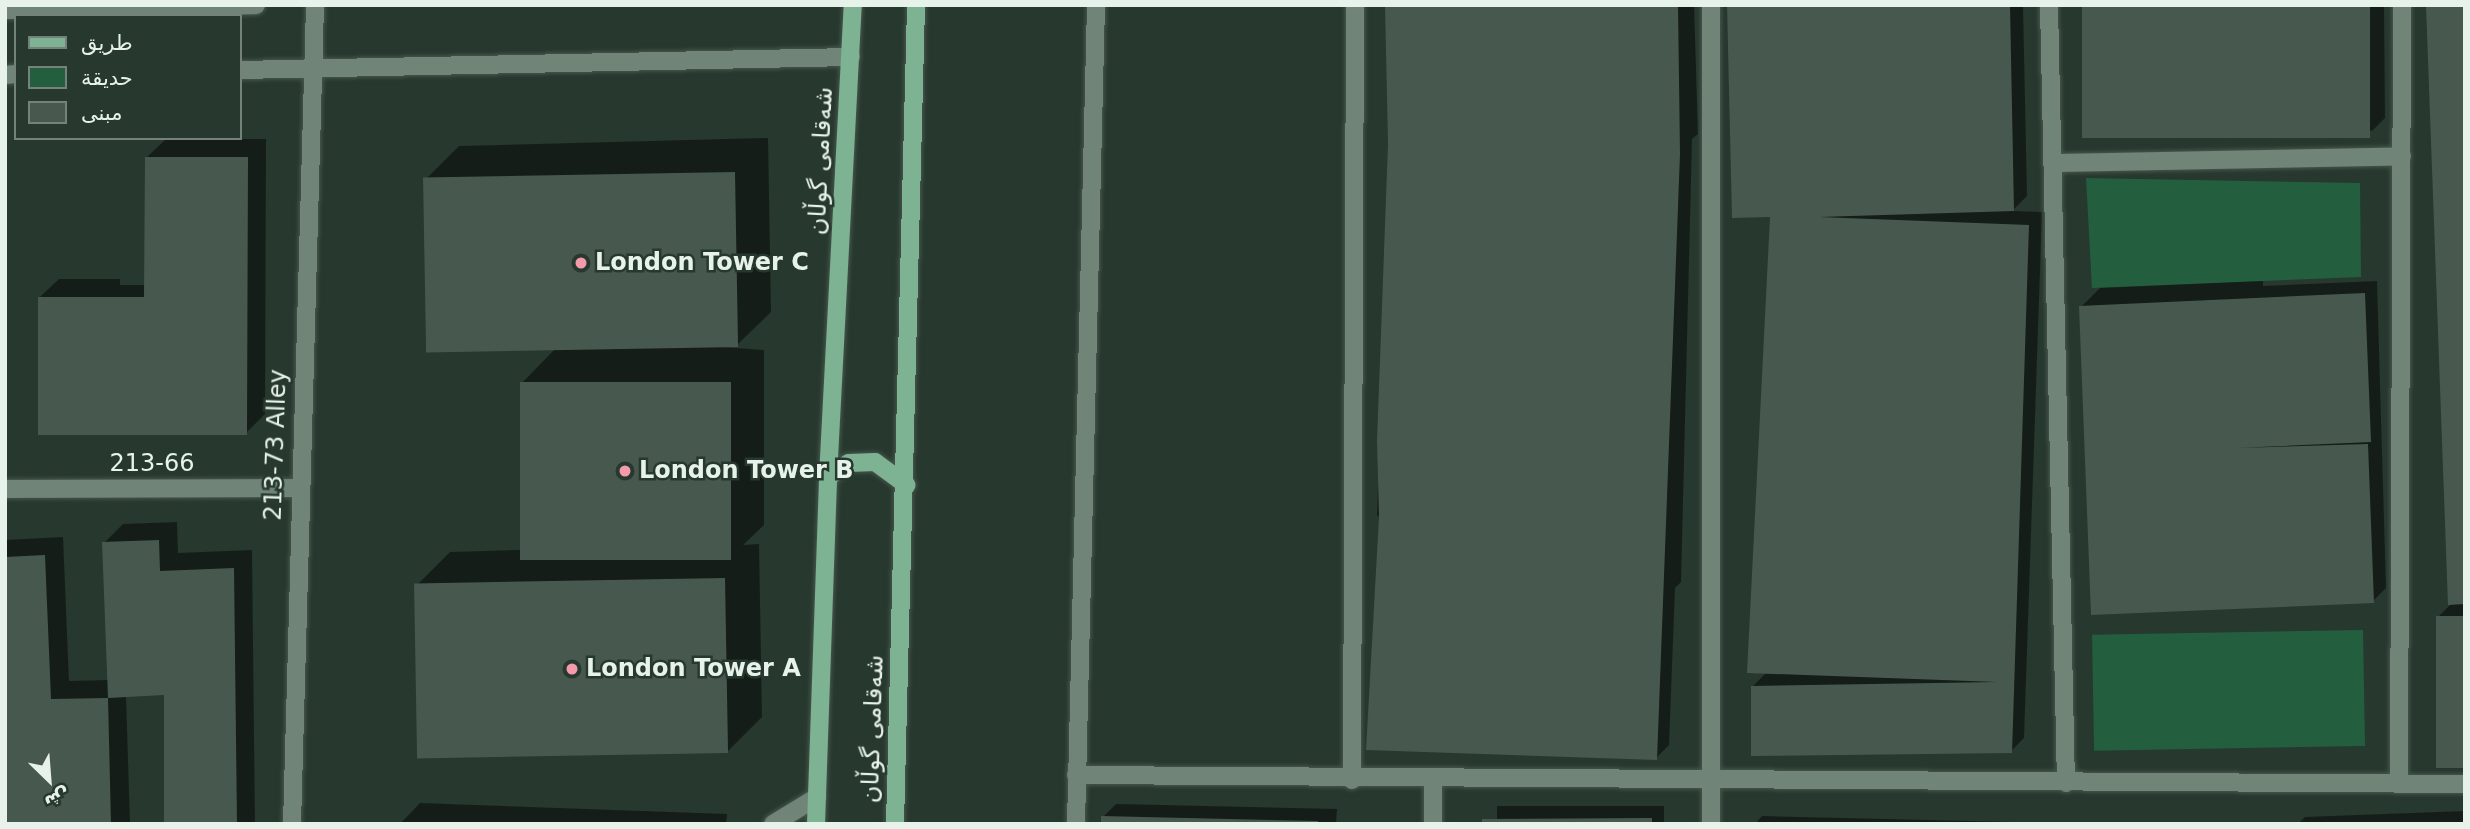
<!DOCTYPE html>
<html>
<head>
<meta charset="utf-8">
<style>
	body { margin:0 }
	#map { position:relative; width:2470px; height:829px; overflow:hidden; background:#27382e; font-family:"DejaVu Sans",Cairo,sans-serif }
	div>[style] { position:absolute }
	[style*='--x'] { left:calc(var(--x)*1px); top:calc(var(--y)*1px); width:calc(var(--w)*1px); rotate:calc(var(--a)*1deg) }
	.green>* { inset:0; background:#235e3f; transform-origin:0 0 }
	.shadow>* { inset:0; background:#0007; transform-origin:0 0 }
	.building>* { inset:0; background:#47594e; transform-origin:0 0 }
	.roads { filter:drop-shadow(0 0 2px #47574d) drop-shadow(0 0 2px #47574d) }
	.minor>* { height:18px; margin:-9px; padding:0 9px; transform-origin:9px; border-radius:9px; background:#708477 }
	.major>* { height:18px; margin:-9px; padding:0 9px; transform-origin:9px; border-radius:9px; background:#7db293 }
	.dots>* { width:19px; height:19px; translate:-50% -50%; box-sizing:border-box; border:4px solid #27382e; border-radius:50% }
	span { translate:-50% -50%; white-space:nowrap; text-align:center; line-height:1.15; -webkit-text-stroke:5px #27382e; paint-order:stroke }
	.street-label { font-size:24px; color:#e7f2eb }
	.poi-label { font-size:24px; color:#e7f2eb; font-weight:700 }
	.left { translate:0 -50%; text-align:left }
	.frame { position:absolute; inset:0; border:7px solid #e7f2eb; pointer-events:none }
	.legend { position:absolute; left:14px; top:14px; width:228px; height:126px; box-sizing:border-box; background:#27382e; border:2px solid #74827a; margin:0; padding:9px 12px; list-style:none; font-size:21px; color:#e7f2eb }
	.legend li { display:flex; align-items:center; gap:14px; height:35px }
	.legend b { width:35px; border:2px solid #74827a }
	.north { position:absolute; left:14px; top:745px; width:70px; height:70px; -webkit-text-stroke:5px #27382e; paint-order:stroke; rotate:155deg; font-size:19px; font-weight:700; line-height:28px; text-align:center; color:#e7f2eb }
	.north::after { content:''; display:block; margin:auto; width:24px; height:32px; background:#e7f2eb; clip-path:polygon(50% 0,100% 100%,50% 72%,0 100%) }
</style>
</head>
<body>
<div id="map">
	<div class="green">
		<i style="clip-path:polygon(2086px 178px,2360px 183px,2361px 277px,2092px 288px)"></i>
		<i style="left:2363px;top:630px;width:116px;height:271px;rotate:89deg"></i>
	</div>
	<div class="shadow">
		<i style="clip-path:polygon(1387px 5px,1694px 5px,1698px 134px,1692px 139px,1681px 582px,1675px 588px,1669px 745px,1656px 758px,1377px 515px,1390px 144px)"></i>
		<i style="clip-path:polygon(1729px 5px,2023px 5px,2027px 196px,2012px 211px,2042px 212px,2024px 738px,2011px 751px,1752px 687px,1767px 672px,1771px 216px)"></i>
		<i style="clip-path:polygon(2084px 5px,2384px 5px,2385px 118px,2372px 131px)"></i>
		<i style="clip-path:polygon(2465px 5px,2465px 766px,2437px 618px,2452px 603px)"></i>
		<i style="clip-path:polygon(768px 138px,771px 312px,737px 345px,706px 346px,764px 350px,764px 525px,743px 545px,759px 544px,762px 717px,728px 751px,416px 586px,450px 552px,521px 550px,522px 383px,555px 349px,425px 180px,459px 146px)"></i>
		<i style="clip-path:polygon(166px 139px,266px 139px,265px 414px,246px 433px,40px 297px,59px 279px,120px 279px,120px 285px,146px 285px,147px 157px)"></i>
		<i style="clip-path:polygon(2263px 281px,2263px 286px,2377px 281px,2386px 588px,2373px 601px,2081px 307px,2100px 288px)"></i>
		<i style="clip-path:polygon(177px 522px,178px 553px,252px 550px,255px 824px,166px 824px,166px 694px,126px 695px,130px 824px,5px 824px,5px 540px,63px 537px,69px 681px,109px 680px,104px 543px,123px 524px)"></i>
		<i style="clip-path:polygon(420px 803px,727px 814px,726px 824px,400px 824px)"></i>
		<i style="clip-path:polygon(1116px 804px,1337px 809px,1336px 824px,1103px 824px,1103px 817px)"></i>
		<i style="left:1664px;top:806px;width:18px;height:167px;rotate:90deg"></i>
		<i style="clip-path:polygon(2465px 811px,2465px 824px,2298px 824px,2305px 817px)"></i>
		<i style="clip-path:polygon(1762px 816px,2094px 824px,1755px 824px)"></i>
	</div>
	<div class="building">
		<i style="clip-path:polygon(1385px 5px,1678px 5px,1680px 154px,1657px 760px,1366px 750px,1379px 517px,1377px 441px,1388px 144px)"></i>
		<i style="clip-path:polygon(1727px 5px,2010px 5px,2014px 211px,1819px 217px,2029px 225px,2012px 753px,1751px 756px,1751px 686px,1997px 682px,1747px 673px,1770px 217px,1732px 218px)"></i>
		<i style="left:2082px;top:5px;width:288px;height:133px"></i>
		<i style="clip-path:polygon(2426px 5px,2465px 5px,2465px 604px,2448px 605px)"></i>
		<i style="clip-path:polygon(145px 157px,248px 157px,247px 435px,38px 435px,38px 297px,144px 297px)"></i>
		<i style="left:735px;top:172px;width:175px;height:312px;rotate:89deg"></i>
		<i style="clip-path:polygon(2365px 293px,2371px 442px,2237px 448px,2368px 444px,2374px 603px,2091px 615px,2079px 306px)"></i>
		<i style="left:520px;top:382px;width:211px;height:178px"></i>
		<i style="clip-path:polygon(159px 540px,160px 571px,234px 568px,237px 824px,164px 824px,164px 695px,108px 698px,102px 542px)"></i>
		<i style="clip-path:polygon(45px 555px,51px 699px,108px 698px,111px 824px,5px 824px,5px 557px)"></i>
		<i style="left:725px;top:578px;width:175px;height:311px;rotate:89deg"></i>
		<i style="left:2465px;top:616px;width:152px;height:29px;rotate:90deg"></i>
		<i style="clip-path:polygon(1101px 816px,1318px 821px,1318px 824px,1101px 824px)"></i>
		<i style="clip-path:polygon(1652px 818px,1652px 824px,1482px 824px,1482px 819px)"></i>
	</div>
	<div class="roads">
		<div class="minor">
			<i style="--x:1711;--y:5;--w:819;--a:90"></i>
			<i style="--x:2049;--y:5;--w:778;--a:88.75"></i>
			<i style="--x:5;--y:10;--w:251;--a:-1.1"></i>
			<i style="--x:240;--y:70;--w:611;--a:-1.22"></i>
			<i style="--x:5;--y:75;--w:11;--a:-5"></i>
			<i style="--x:2053;--y:163;--w:349;--a:-1.1"></i>
			<i style="--x:5;--y:489;--w:294;--a:-0.2"></i>
			<i style="--x:1076;--y:775;--w:1389;--a:0.37"></i>
			<i style="--x:1352;--y:780;--w:775;--a:-89.78"></i>
			<i style="--x:1433;--y:780;--w:44;--a:90"></i>
			<i style="--x:2399;--y:784;--w:779;--a:-89.78"></i>
			<i style="--x:292;--y:824;--w:819;--a:-88.39"></i>
			<i style="--x:773;--y:824;--w:52;--a:-31.5"></i>
			<i style="--x:1076;--y:824;--w:819;--a:-88.6"></i>
		</div>
		<div class="major">
			<i style="--x:828;--y:477;--w:25;--a:-34"></i>
			<i style="--x:849;--y:463;--w:26;--a:-2"></i>
			<i style="--x:875;--y:462;--w:39;--a:36"></i>
			<i style="--x:816;--y:824;--w:347;--a:-88"></i>
			<i style="--x:828;--y:477;--w:473;--a:-87"></i>
			<i style="--x:895;--y:824;--w:819;--a:-88.53"></i>
		</div>
	</div>
	<div class="dots">
		<i style="left:581px;top:263px;background:#f39aab"></i>
		<i style="left:625px;top:471px;background:#f39aab"></i>
		<i style="left:572px;top:669px;background:#f39aab"></i>
	</div>
	<div class="street-label">
		<span style="left:821px;top:161px;rotate:-87deg">شەقامی گوڵان</span>
		<span style="left:276px;top:445px;rotate:-88deg">213-73 Alley</span>
		<span style="left:152px;top:464px">213-66</span>
		<span style="left:873px;top:729px;rotate:-88deg">شەقامی گوڵان</span>
	</div>
	<div class="poi-label">
		<span class="left" style="left:595px;top:263px">London Tower C</span>
		<span class="left" style="left:639px;top:471px">London Tower B</span>
		<span class="left" style="left:586px;top:669px">London Tower A</span>
	</div>
	<div class="frame"></div>
	<ul class="legend">
	<li><b style="height:9px;background:#7db293"></b>طريق</li>
	<li><b style="height:19px;background:#235e3f"></b>حديقة</li>
	<li><b style="height:19px;background:#47594e"></b>مبنى</li>
	</ul>
	<div class="north">ش</div>
</div>
</body>
</html>
